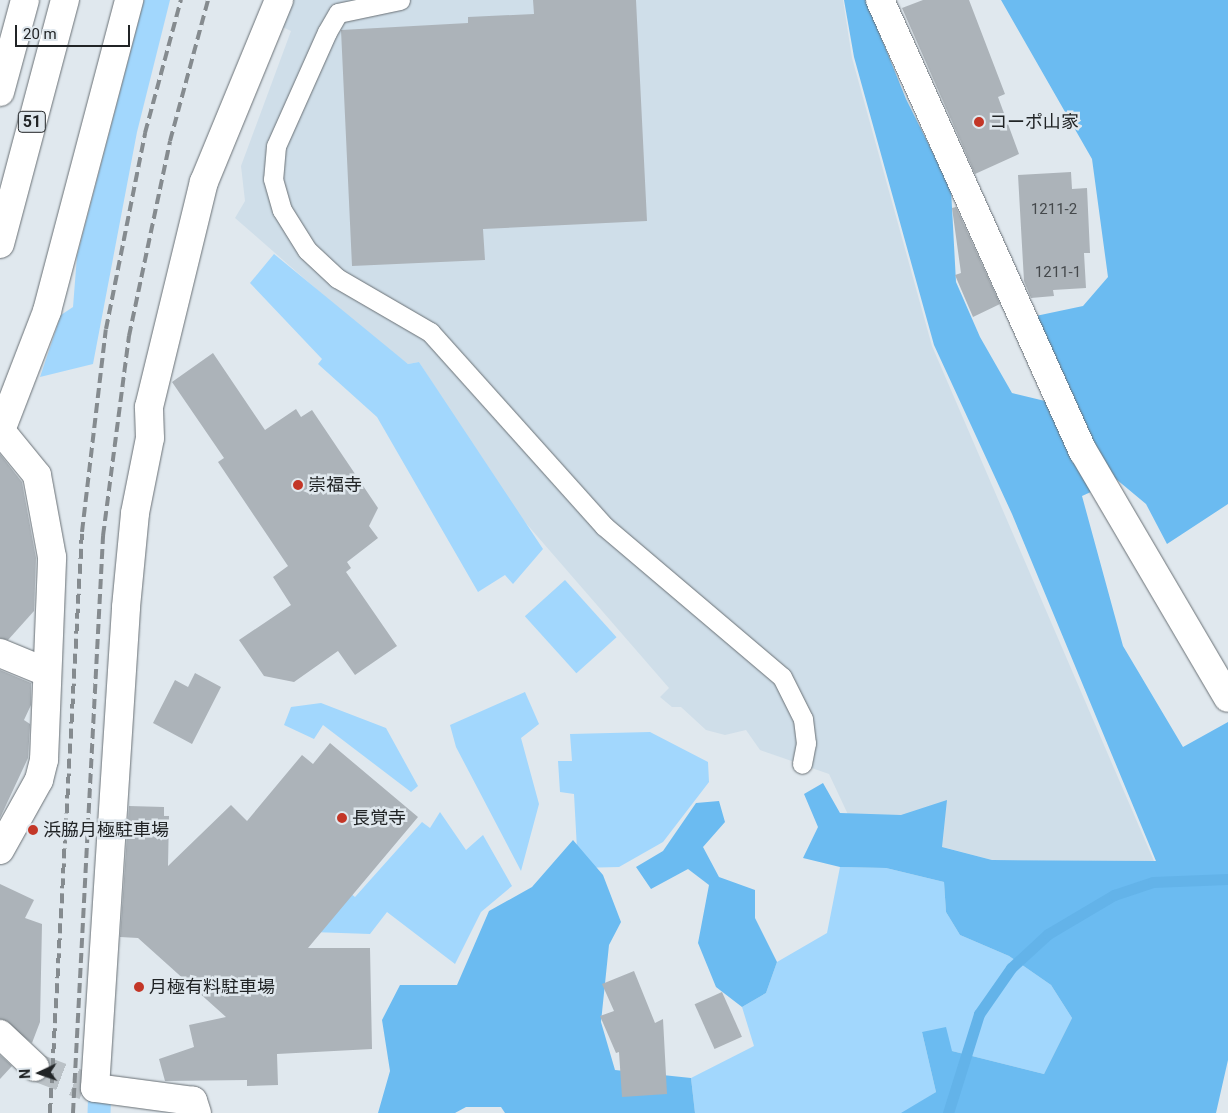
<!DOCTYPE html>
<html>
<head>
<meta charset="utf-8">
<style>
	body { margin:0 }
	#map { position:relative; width:1228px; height:1113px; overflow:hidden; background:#e0e8ee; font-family:Roboto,"Noto Sans JP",sans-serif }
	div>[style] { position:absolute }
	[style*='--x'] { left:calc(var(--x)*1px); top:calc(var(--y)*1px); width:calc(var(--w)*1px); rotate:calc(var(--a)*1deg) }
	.built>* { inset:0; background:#cfdee9 }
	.green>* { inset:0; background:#a2d7fd; transform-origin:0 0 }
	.forest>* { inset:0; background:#6bbbf1 }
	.stream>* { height:11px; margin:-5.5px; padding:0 5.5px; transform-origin:5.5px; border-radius:5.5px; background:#63b3e9 }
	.building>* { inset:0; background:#acb3b9; transform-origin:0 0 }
	.street-tunnel>* { height:28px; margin-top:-14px; transform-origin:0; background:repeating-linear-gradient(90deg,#bac1c6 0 28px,transparent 0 42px) }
	.roads { filter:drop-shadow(0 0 1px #697075) drop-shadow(0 0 1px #697075) }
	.lane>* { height:19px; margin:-9.5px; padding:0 9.5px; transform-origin:9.5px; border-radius:9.5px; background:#fff }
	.street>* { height:28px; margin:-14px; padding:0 14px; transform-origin:14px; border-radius:14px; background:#fff }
	.primary>* { height:28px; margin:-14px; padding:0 14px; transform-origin:14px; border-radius:14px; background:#fff }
	.rail>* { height:4px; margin-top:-2px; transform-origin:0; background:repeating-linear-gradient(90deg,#858b8f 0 10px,transparent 0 15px) }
	.dots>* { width:14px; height:14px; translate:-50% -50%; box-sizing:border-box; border:2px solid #e0e8ee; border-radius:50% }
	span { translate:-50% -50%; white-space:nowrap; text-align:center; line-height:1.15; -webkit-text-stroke:5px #e0e8ee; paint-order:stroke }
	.number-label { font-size:15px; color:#44484b }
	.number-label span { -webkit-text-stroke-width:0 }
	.shield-label span { padding:1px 4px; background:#e0e8ee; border:1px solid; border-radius:4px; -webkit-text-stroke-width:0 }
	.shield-label { font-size:16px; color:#212426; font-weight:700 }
	.poi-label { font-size:18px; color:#212426 }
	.left { translate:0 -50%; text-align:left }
	.north { position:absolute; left:15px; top:1048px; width:50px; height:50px; -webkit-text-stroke:4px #e0e8ee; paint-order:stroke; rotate:267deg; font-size:14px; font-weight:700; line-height:20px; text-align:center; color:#212426 }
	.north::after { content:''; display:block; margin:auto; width:18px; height:22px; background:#212426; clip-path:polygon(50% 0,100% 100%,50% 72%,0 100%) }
	.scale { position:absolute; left:15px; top:25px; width:115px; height:22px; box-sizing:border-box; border:2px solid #212426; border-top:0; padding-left:6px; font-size:15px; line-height:18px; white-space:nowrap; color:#212426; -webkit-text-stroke:4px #e0e8ee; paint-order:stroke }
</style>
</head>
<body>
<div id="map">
	<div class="built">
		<i style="clip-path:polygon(287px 0,843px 0,852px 58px,932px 346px,1154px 861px,992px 860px,852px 823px,829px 774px,760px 750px,746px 730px,725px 735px,706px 730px,681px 707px,672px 707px,660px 697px,669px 688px,511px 506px,419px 362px,408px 364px,362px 329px,235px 218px,245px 201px,241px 166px,291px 31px,278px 25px)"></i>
	</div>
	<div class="green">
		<i style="clip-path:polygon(144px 0,170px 0,137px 132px,93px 364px,40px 377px,61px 315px,73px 307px,77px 256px)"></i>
		<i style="clip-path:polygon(274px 254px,408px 364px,419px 362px,543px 549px,513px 584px,505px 575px,478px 592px,377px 417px,318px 364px,322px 359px,250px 283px)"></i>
		<i style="left:565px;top:580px;width:77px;height:54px;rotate:48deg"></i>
		<i style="clip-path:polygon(525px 692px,539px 724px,521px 738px,539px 804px,521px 871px,456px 747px,450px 725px)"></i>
		<i style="clip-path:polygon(321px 703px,386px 728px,418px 786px,411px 792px,323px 725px,314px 739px,284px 725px,291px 707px)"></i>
		<i style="clip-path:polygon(650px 732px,708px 762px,709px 782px,663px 842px,619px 867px,578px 868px,574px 794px,560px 792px,558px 761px,572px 761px,570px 734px)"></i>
		<i style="clip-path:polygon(440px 812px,466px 850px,483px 835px,512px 886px,481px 912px,455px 964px,387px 912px,370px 934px,312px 932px,323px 872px,355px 897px,422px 822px,430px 828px)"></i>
		<i style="clip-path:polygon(840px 867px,886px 868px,944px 882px,946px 912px,960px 935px,1009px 956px,1051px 985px,1072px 1018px,1044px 1074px,952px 1051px,922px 1032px,936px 1092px,903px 1113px,695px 1113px,691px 1078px,754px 1046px,742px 1007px,766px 993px,777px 962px,827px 933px)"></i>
		<i style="left:88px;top:1099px;width:23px;height:14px;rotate:2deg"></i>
	</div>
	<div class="forest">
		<i style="clip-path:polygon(844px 0,866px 0,906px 99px,951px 189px,956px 282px,980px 337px,1012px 393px,1045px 401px,1093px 491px,1082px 496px,1123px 646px,1183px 747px,1228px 722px,1228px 1060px,1216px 1113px,901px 1113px,936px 1092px,922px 1032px,946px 1027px,952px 1051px,1044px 1074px,1072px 1018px,1051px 985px,1009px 956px,960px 935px,946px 912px,944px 882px,886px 868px,840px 867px,803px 858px,818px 827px,804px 794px,823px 783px,840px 813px,901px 815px,947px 800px,942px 847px,992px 860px,1156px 861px,1012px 514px,934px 345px,854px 57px)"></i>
		<i style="clip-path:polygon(1001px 0,1228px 0,1228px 504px,1167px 544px,1146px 504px,1110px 474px,1031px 317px,1083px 306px,1108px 277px,1092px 159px)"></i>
		<i style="clip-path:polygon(719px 801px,725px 822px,703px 847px,719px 877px,755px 890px,755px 918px,777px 962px,766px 993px,742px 1007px,716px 987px,698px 943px,709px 885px,688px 869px,651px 889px,636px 867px,663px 851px,696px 803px)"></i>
		<i style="clip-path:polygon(573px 840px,603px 875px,621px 922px,609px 945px,601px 1022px,615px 1070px,691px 1078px,695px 1113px,505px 1113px,501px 1107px,466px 1107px,455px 1113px,378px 1113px,390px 1071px,382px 1020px,400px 985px,457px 985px,489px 911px,532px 887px)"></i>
	</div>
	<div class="stream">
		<i style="--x:948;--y:1113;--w:104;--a:-72.6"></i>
		<i style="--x:979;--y:1014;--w:56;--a:-55.2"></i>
		<i style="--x:1011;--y:968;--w:50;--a:-42.6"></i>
		<i style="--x:1048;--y:934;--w:77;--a:-30.6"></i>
		<i style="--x:1114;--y:895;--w:41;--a:-18.4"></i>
		<i style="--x:1153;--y:882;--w:75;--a:-2.3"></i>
	</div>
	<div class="building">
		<i style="clip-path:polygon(533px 0,636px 0,647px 221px,483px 229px,485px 260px,352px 266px,341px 30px,468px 23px,468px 17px,534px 14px)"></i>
		<i style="clip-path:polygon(923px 0,969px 0,1005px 94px,998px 97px,1019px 154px,975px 174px,902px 8px)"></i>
		<i style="clip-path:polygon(1071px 172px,1072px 189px,1087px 188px,1090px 253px,1084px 253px,1086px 288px,1053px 290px,1054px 296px,1031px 298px,1024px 281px,1018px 175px)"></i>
		<i style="clip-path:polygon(956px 207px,1000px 304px,973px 317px,955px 275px,961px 273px,952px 208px)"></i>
		<i style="clip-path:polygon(213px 353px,265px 430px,296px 409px,301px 417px,312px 410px,378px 508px,369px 526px,378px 538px,347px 562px,351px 568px,346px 572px,397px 646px,355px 675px,338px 651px,294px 682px,264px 676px,239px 640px,291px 605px,273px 577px,288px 566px,218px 462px,224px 458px,172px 382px)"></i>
		<i style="clip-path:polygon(0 454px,22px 482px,36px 558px,34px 611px,8px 640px,0 638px)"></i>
		<i style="clip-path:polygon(0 670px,31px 683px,31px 705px,24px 720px,30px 724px,28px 758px,0 818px)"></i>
		<i style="clip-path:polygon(195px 673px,221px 687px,192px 744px,153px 723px,175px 680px,188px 687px)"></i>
		<i style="clip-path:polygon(330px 743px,418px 817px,308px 948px,370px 948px,372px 1049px,277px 1054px,278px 1085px,247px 1086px,247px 1080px,165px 1081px,159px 1059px,194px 1047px,189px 1025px,226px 1017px,138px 938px,120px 937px,129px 806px,164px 807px,164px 816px,169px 816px,168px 866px,231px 805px,247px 821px,302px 755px,313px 764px)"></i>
		<i style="clip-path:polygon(0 884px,34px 900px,25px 918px,42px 924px,40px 1022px,32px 1043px,0 1019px)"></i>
		<i style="clip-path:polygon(634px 971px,655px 1023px,663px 1019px,667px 1094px,622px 1097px,619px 1052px,616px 1053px,600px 1016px,614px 1011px,602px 984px)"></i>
		<i style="left:722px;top:992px;width:49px;height:30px;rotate:66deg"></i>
		<i style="clip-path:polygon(0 1055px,12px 1066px,0 1079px)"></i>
	</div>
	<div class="street-tunnel">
		<i style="--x:35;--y:1067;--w:53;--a:20.8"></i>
	</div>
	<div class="roads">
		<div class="lane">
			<i style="--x:400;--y:0;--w:63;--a:168.2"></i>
			<i style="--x:338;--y:13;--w:22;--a:120"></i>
			<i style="--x:327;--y:32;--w:125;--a:114.1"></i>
			<i style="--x:276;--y:146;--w:33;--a:95"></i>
			<i style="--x:273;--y:179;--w:32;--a:74"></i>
			<i style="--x:282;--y:210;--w:47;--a:58"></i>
			<i style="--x:307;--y:250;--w:41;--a:43"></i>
			<i style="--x:337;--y:278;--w:108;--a:30.1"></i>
			<i style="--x:430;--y:332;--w:261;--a:48.1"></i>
			<i style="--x:604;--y:526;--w:233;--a:40.3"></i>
			<i style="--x:782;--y:677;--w:47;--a:63.4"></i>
			<i style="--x:803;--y:719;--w:24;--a:83"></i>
			<i style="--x:806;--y:743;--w:21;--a:101"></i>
		</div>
		<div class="street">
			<i style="--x:880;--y:0;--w:495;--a:65.8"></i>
			<i style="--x:1083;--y:451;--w:286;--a:59.6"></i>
			<i style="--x:0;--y:92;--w:95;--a:-74.8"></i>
			<i style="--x:0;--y:433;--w:131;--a:-68.9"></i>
			<i style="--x:47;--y:311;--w:322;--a:-75.2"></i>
			<i style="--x:0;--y:653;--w:50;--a:22.4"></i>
			<i style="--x:0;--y:850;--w:80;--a:-60.9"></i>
			<i style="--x:39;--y:780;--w:21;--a:-76"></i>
			<i style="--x:44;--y:760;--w:203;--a:-87.7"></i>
			<i style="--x:52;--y:557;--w:83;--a:-100.4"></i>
			<i style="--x:37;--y:475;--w:57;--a:-129.3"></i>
			<i style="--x:0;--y:1034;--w:48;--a:43.3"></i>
			<i style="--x:197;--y:1113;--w:13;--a:-108"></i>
			<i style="--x:193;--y:1101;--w:99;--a:-172.4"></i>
			<i style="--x:95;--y:1088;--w:482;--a:-86.3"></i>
			<i style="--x:126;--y:607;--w:94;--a:-84.5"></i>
			<i style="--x:135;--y:513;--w:76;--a:-78.7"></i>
			<i style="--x:150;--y:438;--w:31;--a:-92"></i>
			<i style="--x:149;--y:407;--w:232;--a:-76.3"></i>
			<i style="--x:204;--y:182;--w:197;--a:-67.6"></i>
		</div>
		<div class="primary">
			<i style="--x:0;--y:244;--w:253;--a:-75.1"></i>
		</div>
	</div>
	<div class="rail">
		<i style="--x:50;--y:1113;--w:582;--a:-86.85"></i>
		<i style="--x:82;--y:532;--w:204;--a:-83.3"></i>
		<i style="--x:106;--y:329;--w:200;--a:-78.7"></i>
		<i style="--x:145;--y:133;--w:138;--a:-74.9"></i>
		<i style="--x:73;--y:1113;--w:578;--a:-87.02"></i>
		<i style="--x:103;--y:536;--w:202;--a:-82.6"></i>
		<i style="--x:129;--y:336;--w:199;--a:-78.1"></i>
		<i style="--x:170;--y:141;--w:146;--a:-74.9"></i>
	</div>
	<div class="dots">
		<i style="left:979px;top:122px;background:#c33627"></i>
		<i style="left:298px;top:485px;background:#c33627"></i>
		<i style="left:342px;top:818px;background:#c33627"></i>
		<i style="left:33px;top:830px;background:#c33627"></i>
		<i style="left:139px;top:987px;background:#c33627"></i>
	</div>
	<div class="number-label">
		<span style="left:1054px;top:210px">1211-2</span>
		<span style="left:1058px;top:273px">1211-1</span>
	</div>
	<div class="shield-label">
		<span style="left:32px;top:122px">51</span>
	</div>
	<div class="poi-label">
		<span class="left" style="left:989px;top:122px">コーポ山家</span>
		<span class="left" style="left:308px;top:485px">崇福寺</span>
		<span class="left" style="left:352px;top:818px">長覚寺</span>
		<span class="left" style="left:43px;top:830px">浜脇月極駐車場</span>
		<span class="left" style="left:149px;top:987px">月極有料駐車場</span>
	</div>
	<div class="north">N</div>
	<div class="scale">20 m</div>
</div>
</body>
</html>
